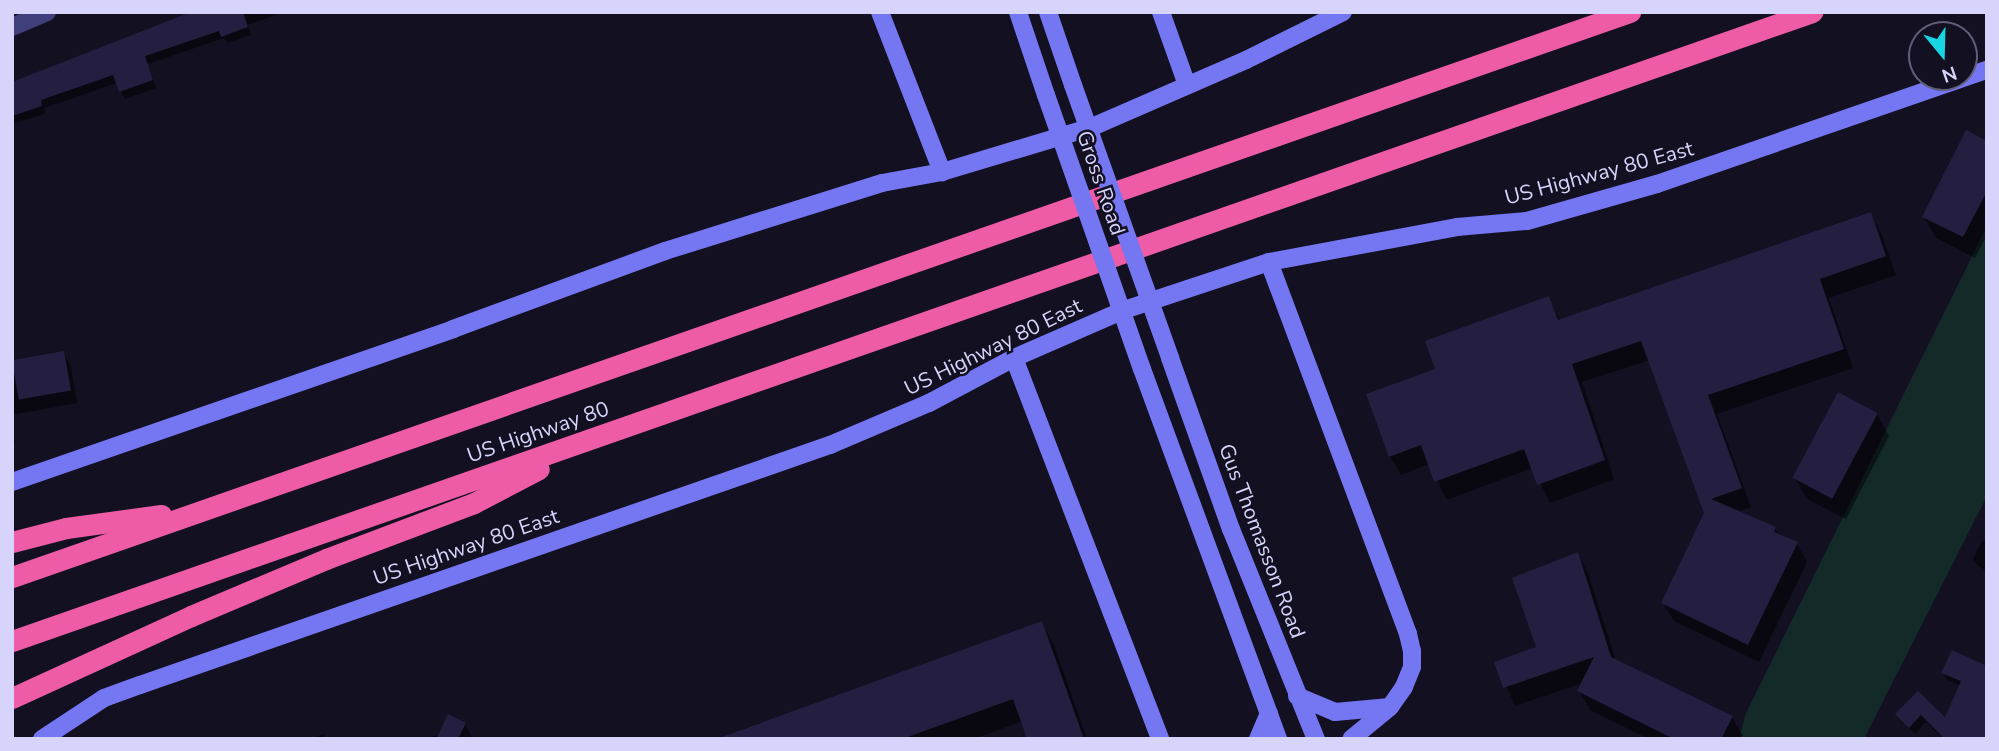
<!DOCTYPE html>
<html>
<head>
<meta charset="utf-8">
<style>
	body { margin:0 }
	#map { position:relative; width:1999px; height:751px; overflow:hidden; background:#121021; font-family:"Nunito Sans",sans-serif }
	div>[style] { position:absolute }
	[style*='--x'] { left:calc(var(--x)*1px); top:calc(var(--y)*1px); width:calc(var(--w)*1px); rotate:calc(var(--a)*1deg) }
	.green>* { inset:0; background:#132a29 }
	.shadow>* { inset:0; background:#0007 }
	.building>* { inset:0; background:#241e40; transform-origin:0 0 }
	.street>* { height:18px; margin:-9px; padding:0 9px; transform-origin:9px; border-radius:9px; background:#403f7b }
	.secondary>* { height:18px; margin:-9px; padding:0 9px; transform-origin:9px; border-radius:9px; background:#7576f1 }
	.highway>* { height:21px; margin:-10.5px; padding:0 10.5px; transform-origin:10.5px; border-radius:10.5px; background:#ee5ba6 }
	.secondary-bridge>* { height:18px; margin:-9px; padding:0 9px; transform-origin:9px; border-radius:9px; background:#7576f1 }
	span { translate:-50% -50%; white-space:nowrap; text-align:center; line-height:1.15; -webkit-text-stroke:5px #121021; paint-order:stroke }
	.street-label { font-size:21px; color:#d7d4fb }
	.frame { position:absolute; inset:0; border:14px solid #d7d4fb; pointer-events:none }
	.north { position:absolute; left:1908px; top:21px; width:70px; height:70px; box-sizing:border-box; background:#121021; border:2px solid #615e78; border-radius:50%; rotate:161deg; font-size:19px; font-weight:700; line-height:28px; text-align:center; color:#d7d4fb }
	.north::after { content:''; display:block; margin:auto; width:24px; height:32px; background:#17d6e4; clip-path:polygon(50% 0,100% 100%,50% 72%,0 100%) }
</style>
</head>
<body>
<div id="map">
	<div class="green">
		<i style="clip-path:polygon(1987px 226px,1987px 496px,1864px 739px,1739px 739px,1746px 713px)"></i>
	</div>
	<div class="shadow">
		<i style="clip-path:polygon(196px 12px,284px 12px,248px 25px,251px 35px,227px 43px,224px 38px,148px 64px,156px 88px,125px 99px,117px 83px,44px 108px,45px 114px,12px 124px,12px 84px)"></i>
		<i style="clip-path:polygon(1987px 143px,1987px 235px,1975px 258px,1936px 238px,1924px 217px)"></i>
		<i style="clip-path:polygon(1871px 214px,1881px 233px,1896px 275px,1829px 298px,1853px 368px,1717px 414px,1751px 507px,1737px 512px,1775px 529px,1779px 536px,1797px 544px,1807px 562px,1759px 662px,1674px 621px,1663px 603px,1706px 513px,1650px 360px,1582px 382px,1614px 479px,1550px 503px,1533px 468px,1447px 500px,1429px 464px,1401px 475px,1390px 456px,1438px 370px,1548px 298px,1561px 321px)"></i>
		<i style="clip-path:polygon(63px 353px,71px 366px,77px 403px,12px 415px,12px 362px)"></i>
		<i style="clip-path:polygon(1877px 414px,1889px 436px,1846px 519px,1807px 499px,1795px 478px)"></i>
		<i style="clip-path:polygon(12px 425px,15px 443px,12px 444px)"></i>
		<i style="clip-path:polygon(1982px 540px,1987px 542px,1987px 571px,1978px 566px,1973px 559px)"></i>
		<i style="clip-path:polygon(1578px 554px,1588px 573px,1616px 661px,1732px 717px,1743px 736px,1741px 739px,1649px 739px,1590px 710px,1579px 691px,1583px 683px,1515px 706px,1496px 663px,1538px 649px)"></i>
		<i style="clip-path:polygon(1042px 623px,1054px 645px,1087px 739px,1029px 739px,1023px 721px,974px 739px,715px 739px)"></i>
		<i style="clip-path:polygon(1952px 652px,1987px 739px,1944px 739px,1926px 722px,1915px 734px,1898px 715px,1918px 693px,1946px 720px,1961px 686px,1947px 680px,1943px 673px)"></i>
		<i style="clip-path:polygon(465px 724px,473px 739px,426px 739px,440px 734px)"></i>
		<i style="clip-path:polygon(324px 734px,326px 739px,309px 739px)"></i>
	</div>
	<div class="building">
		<i style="clip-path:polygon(191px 12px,243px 12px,248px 27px,221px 37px,219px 31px,145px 56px,153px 80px,119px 92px,113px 75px,41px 100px,42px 106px,12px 116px,12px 82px)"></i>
		<i style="clip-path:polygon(1966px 130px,1987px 141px,1987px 191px,1963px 237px,1922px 217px)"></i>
		<i style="clip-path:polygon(1871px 212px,1886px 256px,1820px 279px,1844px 349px,1708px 395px,1742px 488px,1711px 499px,1776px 527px,1774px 532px,1798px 542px,1748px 645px,1661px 603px,1704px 513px,1641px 341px,1572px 364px,1605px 460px,1537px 485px,1524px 449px,1434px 482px,1421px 445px,1389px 457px,1366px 394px,1435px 369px,1425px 341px,1549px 296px,1558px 320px)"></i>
		<i style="left:64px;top:351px;width:40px;height:53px;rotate:80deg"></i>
		<i style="left:1838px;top:392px;width:45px;height:97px;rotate:28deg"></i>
		<i style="clip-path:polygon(1578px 552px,1611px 657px,1733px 716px,1721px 739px,1674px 739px,1577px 691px,1594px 657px,1503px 688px,1494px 662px,1536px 647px,1512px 578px)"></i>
		<i style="clip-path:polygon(1042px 621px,1084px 739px,1027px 739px,1013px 699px,902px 739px,716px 739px)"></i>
		<i style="clip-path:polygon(1952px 650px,1987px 666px,1987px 739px,1945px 739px,1921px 715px,1909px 728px,1895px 714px,1918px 691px,1945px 717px,1961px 681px,1941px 673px)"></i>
		<i style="clip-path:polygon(448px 714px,466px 723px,458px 739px,436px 739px)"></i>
	</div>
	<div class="street">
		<i style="--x:12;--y:27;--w:38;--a:-23"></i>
	</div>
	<div class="secondary">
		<i style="--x:880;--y:12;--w:172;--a:68.8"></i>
		<i style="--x:1018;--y:12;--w:88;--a:71.4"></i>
		<i style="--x:1048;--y:12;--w:77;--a:71.1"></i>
		<i style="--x:1161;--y:12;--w:77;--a:70.4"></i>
		<i style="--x:1269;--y:262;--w:397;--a:69.5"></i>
		<i style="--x:1408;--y:634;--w:17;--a:77"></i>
		<i style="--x:1412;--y:651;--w:16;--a:90"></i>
		<i style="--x:1412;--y:667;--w:22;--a:112"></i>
		<i style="--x:1404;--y:687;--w:24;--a:125"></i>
		<i style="--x:1390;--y:707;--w:50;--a:140.6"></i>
		<i style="--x:1014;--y:358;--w:408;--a:69"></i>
		<i style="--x:1170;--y:358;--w:182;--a:70.4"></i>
		<i style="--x:1231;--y:529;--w:227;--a:68"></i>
		<i style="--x:1142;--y:369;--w:394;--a:69.8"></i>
		<i style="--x:12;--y:482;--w:467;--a:-19.1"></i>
		<i style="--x:453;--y:329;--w:226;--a:-20.2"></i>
		<i style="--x:665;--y:251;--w:227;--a:-17.4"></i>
		<i style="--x:882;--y:183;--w:61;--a:-10.4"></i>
		<i style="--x:942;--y:172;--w:157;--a:-16.7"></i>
		<i style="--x:1092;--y:127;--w:168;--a:-23.5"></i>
		<i style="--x:1246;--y:60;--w:108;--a:-26.3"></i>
		<i style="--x:1297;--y:696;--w:41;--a:22.8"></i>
		<i style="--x:1335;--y:712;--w:55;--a:-5.2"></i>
		<i style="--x:42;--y:739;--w:74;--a:-33.5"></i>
		<i style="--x:104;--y:698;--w:38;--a:-20"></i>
		<i style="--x:140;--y:685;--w:731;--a:-19.18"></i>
		<i style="--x:830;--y:445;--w:108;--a:-23"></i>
		<i style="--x:929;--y:403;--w:96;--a:-27.9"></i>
		<i style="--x:1014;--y:358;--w:120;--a:-23.6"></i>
		<i style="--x:1124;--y:310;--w:153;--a:-18.3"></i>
		<i style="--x:1269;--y:262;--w:191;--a:-10.5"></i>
		<i style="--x:1457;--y:227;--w:70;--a:-4.9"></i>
		<i style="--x:1527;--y:221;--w:135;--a:-15.9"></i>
		<i style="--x:1657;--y:184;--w:349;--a:-19.1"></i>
		<i style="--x:1258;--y:739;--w:28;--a:-67"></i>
	</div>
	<div class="highway">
		<i style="--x:12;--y:542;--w:56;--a:-14.5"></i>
		<i style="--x:66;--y:528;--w:96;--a:-7.8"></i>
		<i style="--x:12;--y:577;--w:1714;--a:-19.25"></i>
		<i style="--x:12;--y:641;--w:1907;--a:-19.26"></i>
		<i style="--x:12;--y:698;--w:197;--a:-24.6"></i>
		<i style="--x:191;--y:616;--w:147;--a:-22.9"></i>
		<i style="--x:326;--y:559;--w:158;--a:-20.7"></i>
		<i style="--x:474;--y:503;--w:73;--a:-27.6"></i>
	</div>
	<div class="secondary-bridge">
		<i style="--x:1073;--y:85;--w:290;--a:70.4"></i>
		<i style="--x:1046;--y:95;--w:290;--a:70.7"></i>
	</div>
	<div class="street-label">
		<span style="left:1599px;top:173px;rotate:-15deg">US Highway 80 East</span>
		<span style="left:1101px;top:183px;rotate:71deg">Gross Road</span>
		<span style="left:993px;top:347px;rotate:-26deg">US Highway 80 East</span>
		<span style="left:538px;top:432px;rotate:-19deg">US Highway 80</span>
		<span style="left:1262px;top:541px;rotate:69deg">Gus Thomasson Road</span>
		<span style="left:466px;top:547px;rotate:-19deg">US Highway 80 East</span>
	</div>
	<div class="frame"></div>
	<div class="north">N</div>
</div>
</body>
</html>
